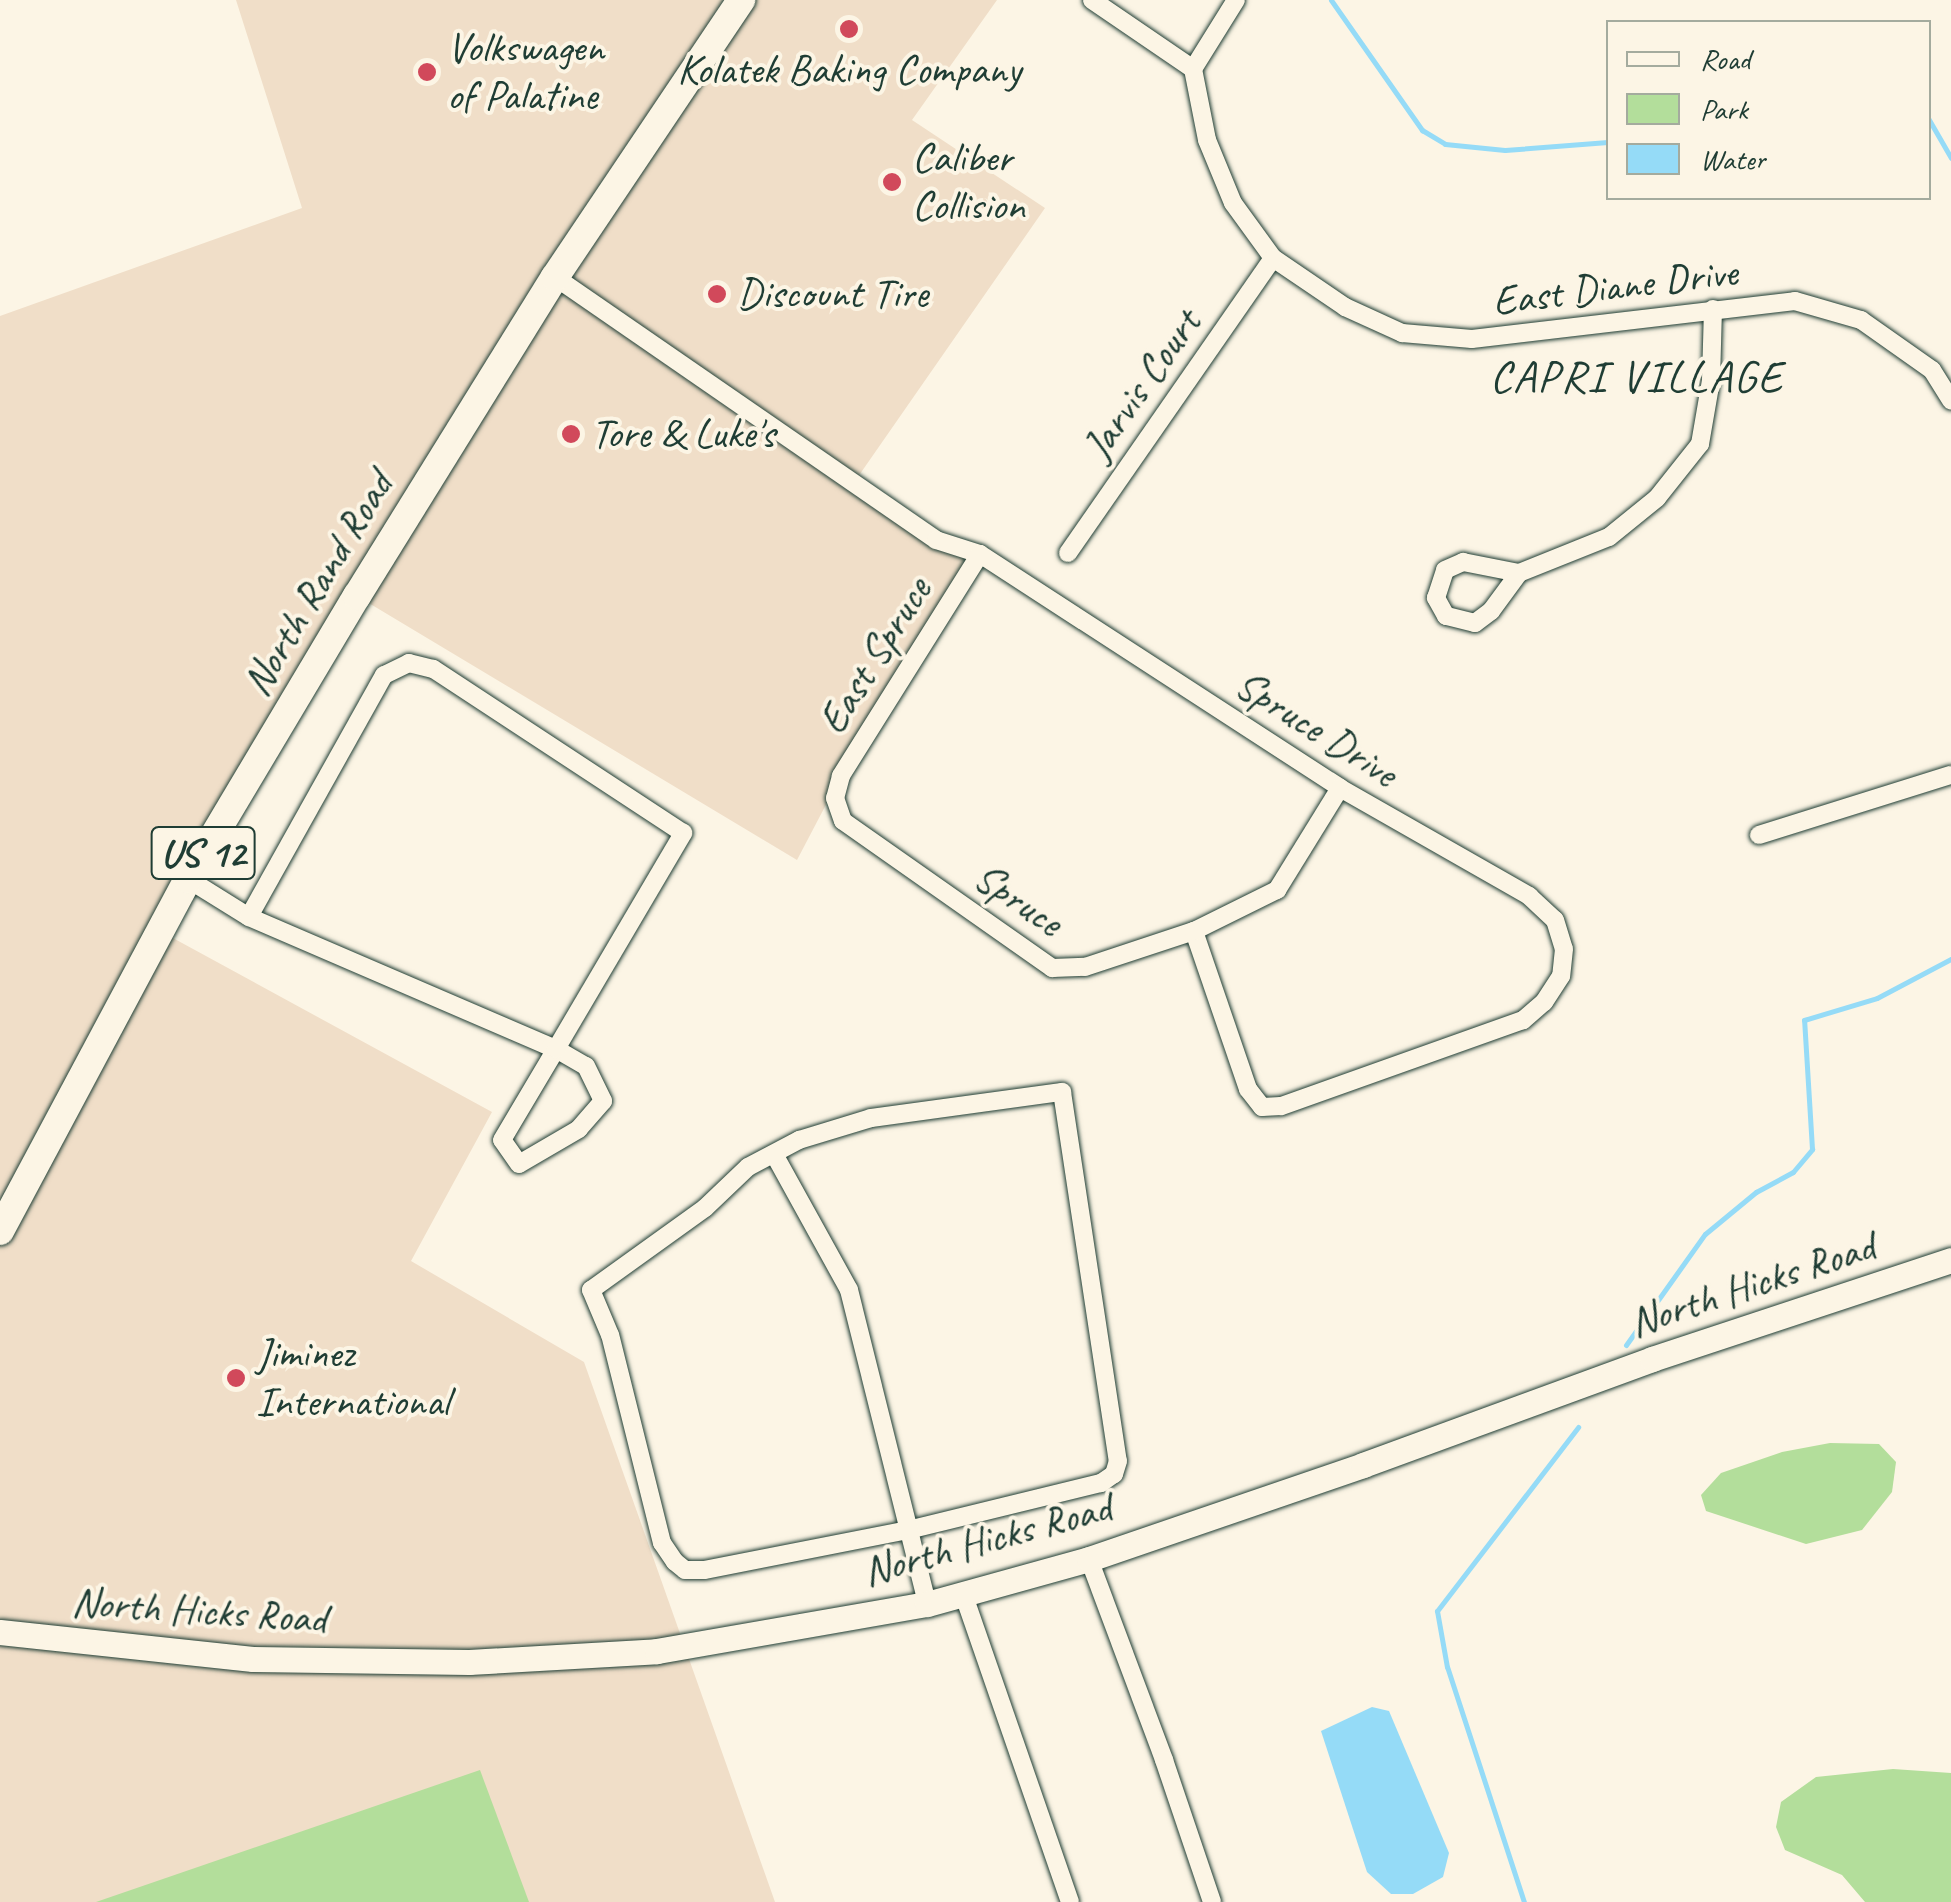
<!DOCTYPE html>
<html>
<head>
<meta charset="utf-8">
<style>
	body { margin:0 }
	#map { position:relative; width:1951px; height:1902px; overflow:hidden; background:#fcf5e5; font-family:Caveat,sans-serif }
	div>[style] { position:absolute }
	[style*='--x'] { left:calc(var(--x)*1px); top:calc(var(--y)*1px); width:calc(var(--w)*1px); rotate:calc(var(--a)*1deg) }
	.built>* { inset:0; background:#f0dec8 }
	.green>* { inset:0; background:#b3de9b }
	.water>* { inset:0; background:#95dbf7 }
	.stream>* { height:5px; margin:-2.5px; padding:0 2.5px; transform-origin:2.5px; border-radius:2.5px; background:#95dbf7 }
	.roads { filter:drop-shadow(0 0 2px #1f3d34) drop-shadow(0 0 2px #1f3d34) }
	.street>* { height:18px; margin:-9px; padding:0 9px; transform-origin:9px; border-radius:9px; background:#fcf5e5 }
	.secondary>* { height:25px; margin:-12.5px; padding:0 12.5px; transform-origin:12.5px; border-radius:12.5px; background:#fcf5e5 }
	.primary>* { height:28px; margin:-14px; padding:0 14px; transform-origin:14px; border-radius:14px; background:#fcf5e5 }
	.dots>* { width:28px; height:28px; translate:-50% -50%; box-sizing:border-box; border:5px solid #fcf5e5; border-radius:50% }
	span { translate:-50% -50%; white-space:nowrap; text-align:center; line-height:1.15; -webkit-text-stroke:8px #fcf5e5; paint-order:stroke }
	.shield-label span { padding:2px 8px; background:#fcf5e5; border:2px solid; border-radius:8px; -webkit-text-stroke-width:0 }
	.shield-label { font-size:40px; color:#1f3d34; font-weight:700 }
	.poi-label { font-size:42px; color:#1f3d34 }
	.left { translate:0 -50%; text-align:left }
	.street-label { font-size:42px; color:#1f3d34 }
	.neighbourhood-label { font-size:45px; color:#1f3d34; letter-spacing:2.5px }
	.legend { position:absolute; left:1606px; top:20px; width:325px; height:180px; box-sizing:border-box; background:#fcf5e5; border:2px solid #a4ab9e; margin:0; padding:12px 18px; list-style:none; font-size:30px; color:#1f3d34 }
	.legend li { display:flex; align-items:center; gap:20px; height:50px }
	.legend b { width:50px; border:2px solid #a4ab9e }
</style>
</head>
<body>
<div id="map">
	<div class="built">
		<i style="clip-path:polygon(236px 0,997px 0,912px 120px,1045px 208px,853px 484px,936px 540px,980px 554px,841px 776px,797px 860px,357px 596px,160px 931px,492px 1112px,411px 1261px,584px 1362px,775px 1902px,0 1902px,0 316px,302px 208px)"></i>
	</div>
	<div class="green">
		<i style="clip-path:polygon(1830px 1443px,1879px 1444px,1896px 1462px,1892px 1492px,1862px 1530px,1806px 1544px,1706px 1511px,1701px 1495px,1721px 1473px,1782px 1452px)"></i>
		<i style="clip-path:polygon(1893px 1769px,1951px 1773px,1951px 1902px,1865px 1902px,1842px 1875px,1785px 1850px,1776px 1827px,1781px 1802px,1816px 1777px)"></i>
		<i style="clip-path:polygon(480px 1770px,529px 1902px,96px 1902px)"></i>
	</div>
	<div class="water">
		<i style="clip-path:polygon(1372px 1707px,1389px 1711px,1449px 1853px,1443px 1877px,1413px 1894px,1391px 1894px,1367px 1872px,1321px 1731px)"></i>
	</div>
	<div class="stream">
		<i style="--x:1331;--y:0;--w:159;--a:55"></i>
		<i style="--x:1422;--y:130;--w:27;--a:31"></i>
		<i style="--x:1445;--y:144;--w:60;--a:5.7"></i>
		<i style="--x:1505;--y:150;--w:103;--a:-4.4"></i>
		<i style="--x:1928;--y:118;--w:46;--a:60.1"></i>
		<i style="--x:1626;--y:1345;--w:136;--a:-54.6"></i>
		<i style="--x:1705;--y:1234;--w:66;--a:-39.5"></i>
		<i style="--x:1756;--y:1192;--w:42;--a:-28.4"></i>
		<i style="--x:1793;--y:1172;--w:30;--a:-50"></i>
		<i style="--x:1812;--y:1149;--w:129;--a:-93.5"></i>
		<i style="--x:1804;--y:1020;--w:76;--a:-16.8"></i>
		<i style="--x:1877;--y:998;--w:84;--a:-27.8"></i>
		<i style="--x:1524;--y:1902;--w:247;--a:-108.1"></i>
		<i style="--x:1447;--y:1667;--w:57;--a:-100.1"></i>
		<i style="--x:1437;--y:1611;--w:232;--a:-52.5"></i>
	</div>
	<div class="roads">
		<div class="street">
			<i style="--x:1092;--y:0;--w:122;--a:34.3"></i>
			<i style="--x:1193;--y:69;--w:72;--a:78.8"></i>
			<i style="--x:1207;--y:140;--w:68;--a:67.6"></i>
			<i style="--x:1233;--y:203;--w:68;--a:54"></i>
			<i style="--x:1273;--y:258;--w:87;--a:34.2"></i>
			<i style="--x:1345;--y:307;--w:63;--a:24.5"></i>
			<i style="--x:1402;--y:333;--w:70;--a:4.9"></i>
			<i style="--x:1472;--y:339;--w:325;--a:-6.7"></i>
			<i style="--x:1795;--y:301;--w:69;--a:16.1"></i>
			<i style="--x:1861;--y:320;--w:87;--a:35.2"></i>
			<i style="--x:1932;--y:370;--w:36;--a:58"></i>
			<i style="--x:1193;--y:69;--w:81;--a:-58.1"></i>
			<i style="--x:555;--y:277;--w:463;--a:34.6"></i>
			<i style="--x:936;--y:540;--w:46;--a:17.7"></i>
			<i style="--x:980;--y:554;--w:429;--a:33"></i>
			<i style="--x:1340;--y:788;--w:218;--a:29.7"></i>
			<i style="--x:1529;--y:896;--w:35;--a:43"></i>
			<i style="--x:1555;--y:920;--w:30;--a:73"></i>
			<i style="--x:1564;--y:949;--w:27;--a:96"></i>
			<i style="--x:1561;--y:976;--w:31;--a:123"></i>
			<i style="--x:1544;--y:1002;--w:28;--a:139"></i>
			<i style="--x:1523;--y:1020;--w:257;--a:160.4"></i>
			<i style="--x:1281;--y:1106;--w:19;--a:177"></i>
			<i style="--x:1262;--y:1107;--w:23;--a:-128"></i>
			<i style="--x:1248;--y:1089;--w:167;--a:-108.9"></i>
			<i style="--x:1068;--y:553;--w:359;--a:-55.2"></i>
			<i style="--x:980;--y:554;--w:262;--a:122.1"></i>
			<i style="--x:841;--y:776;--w:23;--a:105"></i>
			<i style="--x:835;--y:798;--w:24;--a:71"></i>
			<i style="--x:843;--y:821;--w:256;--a:35.1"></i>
			<i style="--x:1052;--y:968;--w:33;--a:-2"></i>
			<i style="--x:1085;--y:967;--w:115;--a:-18.3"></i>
			<i style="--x:1194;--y:931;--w:93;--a:-26.3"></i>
			<i style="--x:1277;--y:890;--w:120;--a:-58.3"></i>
			<i style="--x:1463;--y:562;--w:57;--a:11.1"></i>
			<i style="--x:1519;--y:573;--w:47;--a:126.4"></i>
			<i style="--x:1491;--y:611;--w:20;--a:143"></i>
			<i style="--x:1475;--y:623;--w:30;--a:-166"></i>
			<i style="--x:1446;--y:616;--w:21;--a:-119"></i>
			<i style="--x:1436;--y:598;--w:29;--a:-72"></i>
			<i style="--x:1445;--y:570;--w:20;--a:-24"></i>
			<i style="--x:1519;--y:573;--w:97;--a:-21.8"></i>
			<i style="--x:1609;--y:537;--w:62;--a:-39.1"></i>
			<i style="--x:1657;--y:498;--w:69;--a:-51.5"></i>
			<i style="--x:1700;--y:444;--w:65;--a:-80.2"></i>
			<i style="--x:1711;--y:380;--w:71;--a:-88.4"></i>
			<i style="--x:1759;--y:835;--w:201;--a:-17.4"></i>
			<i style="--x:188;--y:879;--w:72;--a:31.9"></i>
			<i style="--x:249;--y:917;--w:329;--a:23.3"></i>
			<i style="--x:551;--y:1047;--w:5;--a:22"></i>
			<i style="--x:556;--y:1049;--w:34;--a:30"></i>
			<i style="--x:586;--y:1066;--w:39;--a:64"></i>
			<i style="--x:603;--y:1101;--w:37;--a:131"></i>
			<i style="--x:579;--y:1129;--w:69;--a:149.7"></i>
			<i style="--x:519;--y:1164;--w:29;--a:-125"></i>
			<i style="--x:502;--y:1140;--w:106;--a:-59.3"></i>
			<i style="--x:556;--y:1049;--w:251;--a:-59.5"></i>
			<i style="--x:683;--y:833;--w:299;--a:-146.7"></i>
			<i style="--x:433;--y:669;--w:25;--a:-166"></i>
			<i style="--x:409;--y:663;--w:28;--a:154"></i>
			<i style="--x:384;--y:675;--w:277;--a:119.2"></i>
			<i style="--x:1062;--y:1092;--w:373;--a:81.4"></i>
			<i style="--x:1118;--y:1461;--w:14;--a:107"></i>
			<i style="--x:1114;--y:1474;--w:16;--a:145"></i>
			<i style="--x:1101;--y:1483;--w:199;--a:166.3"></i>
			<i style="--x:908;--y:1530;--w:208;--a:168.9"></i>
			<i style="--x:704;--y:1570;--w:19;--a:180"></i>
			<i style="--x:685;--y:1570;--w:13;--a:-141"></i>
			<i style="--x:675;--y:1562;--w:23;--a:-124"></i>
			<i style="--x:662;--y:1543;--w:214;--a:-104"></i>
			<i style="--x:610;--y:1335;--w:49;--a:-112.9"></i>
			<i style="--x:591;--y:1290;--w:140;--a:-35.7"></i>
			<i style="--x:705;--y:1208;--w:59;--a:-43.6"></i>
			<i style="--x:748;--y:1167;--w:58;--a:-27.9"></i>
			<i style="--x:799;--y:1140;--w:75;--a:-17"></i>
			<i style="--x:871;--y:1118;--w:193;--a:-7.8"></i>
			<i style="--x:774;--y:1154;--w:155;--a:61.1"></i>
			<i style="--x:849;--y:1290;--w:324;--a:76"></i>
			<i style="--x:1089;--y:1559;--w:215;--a:69.5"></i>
			<i style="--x:1164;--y:1760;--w:150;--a:71.3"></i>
			<i style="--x:963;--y:1593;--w:327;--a:70.9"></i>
		</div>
		<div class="secondary">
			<i style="--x:0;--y:1632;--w:254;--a:6.1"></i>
			<i style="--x:253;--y:1659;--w:216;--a:0.8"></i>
			<i style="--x:469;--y:1662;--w:188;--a:-3.3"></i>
			<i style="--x:657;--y:1651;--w:274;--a:-9.9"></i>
			<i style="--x:927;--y:1604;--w:168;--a:-15.5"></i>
			<i style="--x:1089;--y:1559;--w:290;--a:-18.9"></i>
			<i style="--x:1363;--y:1465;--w:308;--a:-20.1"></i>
			<i style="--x:1652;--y:1359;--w:315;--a:-18.3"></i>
		</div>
		<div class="primary">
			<i style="--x:0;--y:1231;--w:399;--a:-61.9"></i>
			<i style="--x:188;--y:879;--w:330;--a:-59.2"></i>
			<i style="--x:357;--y:596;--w:375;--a:-58.2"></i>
			<i style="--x:555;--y:277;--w:334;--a:-56.1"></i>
		</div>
	</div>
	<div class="dots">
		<i style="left:849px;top:29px;background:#d1495b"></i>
		<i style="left:427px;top:72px;background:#d1495b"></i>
		<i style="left:892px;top:182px;background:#d1495b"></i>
		<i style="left:717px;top:294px;background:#d1495b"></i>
		<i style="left:571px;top:434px;background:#d1495b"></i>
		<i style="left:236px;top:1378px;background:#d1495b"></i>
	</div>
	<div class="shield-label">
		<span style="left:203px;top:853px">US 12</span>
	</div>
	<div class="poi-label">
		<span class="left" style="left:447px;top:72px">Volkswagen<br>of Palatine</span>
		<span style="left:849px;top:70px">Kolatek Baking Company</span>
		<span class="left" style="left:912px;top:182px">Caliber<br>Collision</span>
		<span class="left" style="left:737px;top:294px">Discount Tire</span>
		<span class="left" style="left:591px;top:434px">Tore &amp; Luke's</span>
		<span class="left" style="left:256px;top:1378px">Jiminez<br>International</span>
	</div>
	<div class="street-label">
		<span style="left:1615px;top:287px;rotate:-7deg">East Diane Drive</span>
		<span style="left:1142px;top:385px;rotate:-55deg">Jarvis Court</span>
		<span style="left:318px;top:584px;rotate:-59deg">North Rand Road</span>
		<span style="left:875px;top:656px;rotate:-58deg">East Spruce</span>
		<span style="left:1316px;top:729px;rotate:32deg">Spruce Drive</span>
		<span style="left:1018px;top:900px;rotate:34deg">Spruce</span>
		<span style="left:1752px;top:1285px;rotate:-18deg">North Hicks Road</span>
		<span style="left:987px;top:1540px;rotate:-15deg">North Hicks Road</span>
		<span style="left:199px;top:1611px;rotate:4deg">North Hicks Road</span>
	</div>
	<div class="neighbourhood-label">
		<span style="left:1637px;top:377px">CAPRI VILLAGE</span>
	</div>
	<ul class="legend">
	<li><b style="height:12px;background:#fcf5e5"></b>Road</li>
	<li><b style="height:28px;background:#b3de9b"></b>Park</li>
	<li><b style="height:28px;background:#95dbf7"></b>Water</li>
	</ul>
</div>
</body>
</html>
